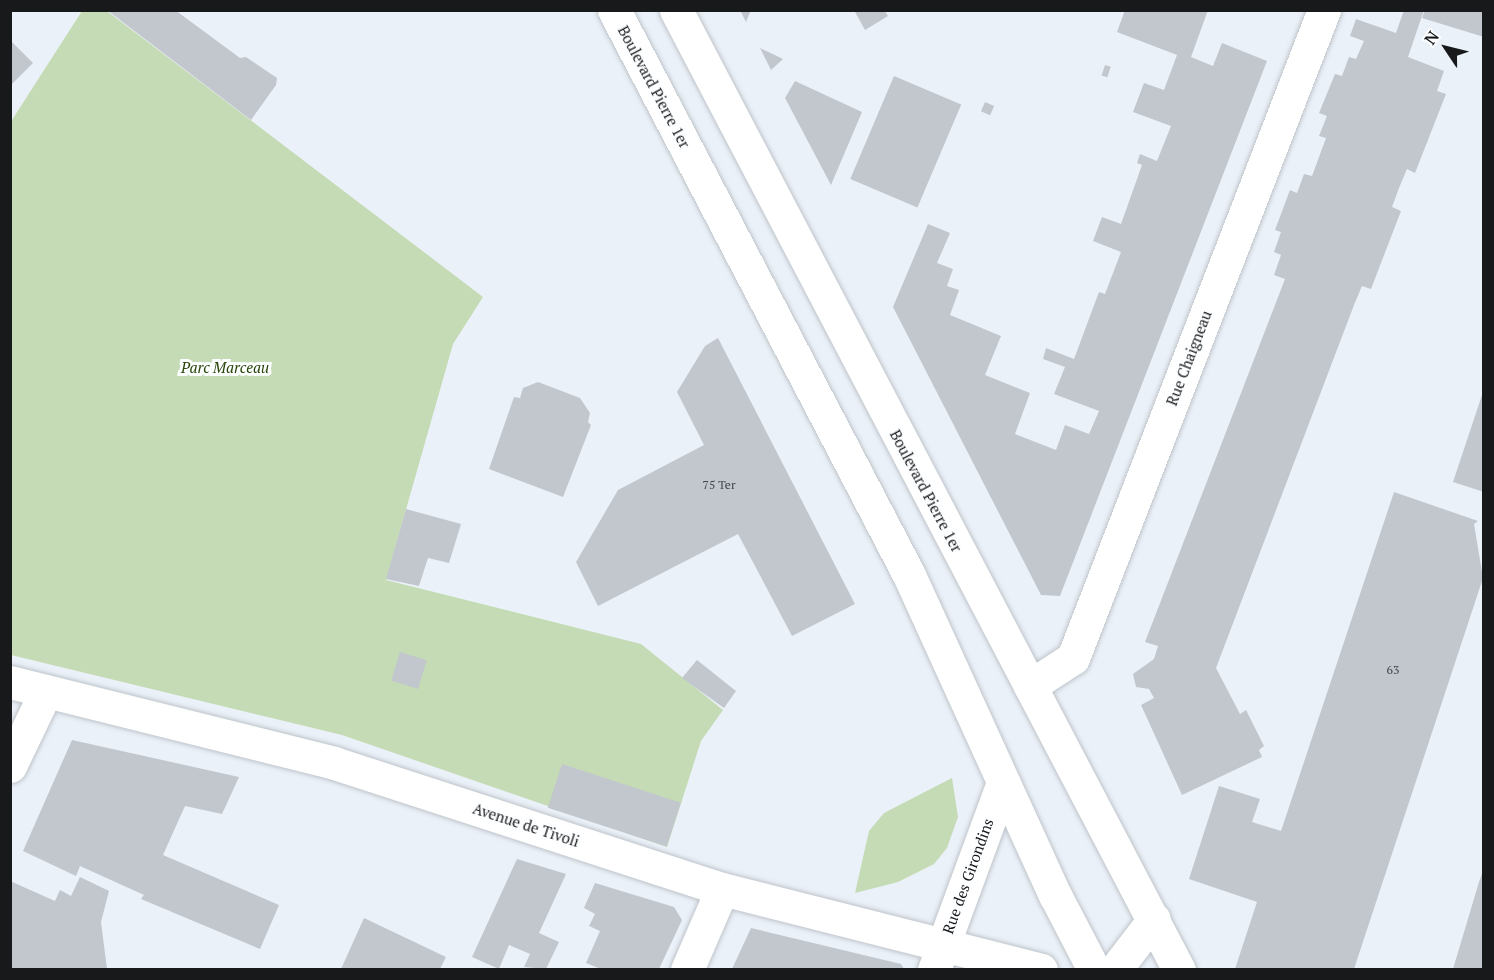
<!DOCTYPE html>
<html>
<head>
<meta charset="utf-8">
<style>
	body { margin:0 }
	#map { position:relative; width:1494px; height:980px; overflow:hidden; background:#ebf1f8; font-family:"PT Serif",serif }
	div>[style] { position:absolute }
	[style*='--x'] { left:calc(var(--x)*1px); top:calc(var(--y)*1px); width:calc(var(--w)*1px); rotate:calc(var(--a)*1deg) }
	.green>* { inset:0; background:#c5dbb5 }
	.building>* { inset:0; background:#c1c7cd; transform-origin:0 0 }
	.roads { filter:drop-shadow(0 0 2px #bec4ca) drop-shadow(0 0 2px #bec4ca) }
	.street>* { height:33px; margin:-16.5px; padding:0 16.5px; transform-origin:16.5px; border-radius:16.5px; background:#fff }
	.secondary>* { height:33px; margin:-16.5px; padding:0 16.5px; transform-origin:16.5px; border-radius:16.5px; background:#fff }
	.primary>* { height:33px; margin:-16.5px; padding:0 16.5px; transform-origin:16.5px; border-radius:16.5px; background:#fff }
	span { translate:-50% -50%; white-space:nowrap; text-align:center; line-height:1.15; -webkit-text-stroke:6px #fcfeff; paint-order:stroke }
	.number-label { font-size:12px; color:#424448 }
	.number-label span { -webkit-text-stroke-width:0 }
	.street-label { font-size:15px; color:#17191b }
	.park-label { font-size:15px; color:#284407; font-style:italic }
	.frame { position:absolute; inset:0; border:12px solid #17191b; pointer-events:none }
	.north { position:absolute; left:1416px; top:18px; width:60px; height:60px; -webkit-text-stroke:4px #fcfeff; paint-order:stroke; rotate:305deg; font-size:16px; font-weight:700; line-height:24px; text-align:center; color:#17191b }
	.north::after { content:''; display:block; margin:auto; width:21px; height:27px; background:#17191b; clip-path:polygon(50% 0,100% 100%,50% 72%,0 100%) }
</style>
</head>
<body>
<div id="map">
	<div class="green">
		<i style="clip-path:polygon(82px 11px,107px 11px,483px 297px,453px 344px,386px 580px,641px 644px,723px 710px,701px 741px,667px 847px,342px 735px,11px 655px,10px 123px)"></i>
		<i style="clip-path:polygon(952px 778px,958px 817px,947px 848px,934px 864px,898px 882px,855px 893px,869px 831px,884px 813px)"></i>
	</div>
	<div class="building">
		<i style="clip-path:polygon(107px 10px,175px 10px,240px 58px,246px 57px,277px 78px,276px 85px,251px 120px)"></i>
		<i style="clip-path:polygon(740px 10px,751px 10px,746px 22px)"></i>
		<i style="clip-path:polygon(854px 10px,884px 10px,888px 16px,865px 30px)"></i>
		<i style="clip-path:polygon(1125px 10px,1208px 10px,1191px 57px,1213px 66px,1222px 43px,1267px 61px,1060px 596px,1041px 595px,893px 307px,928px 224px,950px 233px,937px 263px,953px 269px,947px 286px,959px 290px,950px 315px,1001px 336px,985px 375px,1030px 393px,1015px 434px,1056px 450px,1065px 425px,1089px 434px,1099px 411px,1054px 394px,1065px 367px,1043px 359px,1046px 348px,1074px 359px,1099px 292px,1105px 294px,1121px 252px,1093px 241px,1102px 217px,1121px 224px,1142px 165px,1137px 163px,1140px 154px,1157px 161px,1171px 126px,1133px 112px,1144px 83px,1164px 90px,1177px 55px,1117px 32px)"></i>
		<i style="clip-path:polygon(1404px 10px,1424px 10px,1408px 57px,1444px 71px,1437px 91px,1446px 94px,1415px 173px,1407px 169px,1399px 188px,1392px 207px,1401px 211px,1371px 289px,1362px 286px,1354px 305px,1216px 668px,1240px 714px,1246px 710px,1264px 746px,1259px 750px,1262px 757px,1182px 795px,1141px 705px,1154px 698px,1149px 689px,1136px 687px,1133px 674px,1154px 659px,1158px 646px,1145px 642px,1285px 279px,1274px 275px,1281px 255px,1274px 252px,1281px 232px,1275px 230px,1290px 190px,1297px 193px,1304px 174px,1312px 176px,1326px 138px,1319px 136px,1327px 116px,1319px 113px,1335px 74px,1342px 76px,1349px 57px,1356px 59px,1364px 41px,1350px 36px,1356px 19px,1396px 33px)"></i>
		<i style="clip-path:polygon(1425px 10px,1484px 10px,1484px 37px,1422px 18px)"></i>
		<i style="clip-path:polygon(10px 40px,33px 63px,10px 86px)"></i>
		<i style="clip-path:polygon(760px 48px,783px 59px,771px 70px)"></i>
		<i style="left:1105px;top:65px;width:6px;height:11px;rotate:18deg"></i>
		<i style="left:894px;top:76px;width:73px;height:112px;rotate:23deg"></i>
		<i style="clip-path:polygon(795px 81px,862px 112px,831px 185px,785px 98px)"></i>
		<i style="left:985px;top:102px;width:10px;height:10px;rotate:24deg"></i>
		<i style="clip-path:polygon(718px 338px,855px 604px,792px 636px,738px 534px,598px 606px,576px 562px,618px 490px,704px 445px,677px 392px,705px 346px)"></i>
		<i style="clip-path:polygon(538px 382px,580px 398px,590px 413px,588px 422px,591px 425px,563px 497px,489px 469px,514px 397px,520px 398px,523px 388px)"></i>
		<i style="clip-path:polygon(1483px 392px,1484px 392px,1484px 492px,1453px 482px)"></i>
		<i style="clip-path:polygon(1394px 492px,1478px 521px,1474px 524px,1483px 578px,1354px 969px,1235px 969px,1257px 902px,1189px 879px,1219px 786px,1260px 799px,1252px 822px,1281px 831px)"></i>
		<i style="clip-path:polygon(406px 509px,461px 524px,449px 563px,428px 558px,419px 586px,386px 579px)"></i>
		<i style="left:400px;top:652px;width:28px;height:30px;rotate:17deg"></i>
		<i style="clip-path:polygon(697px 660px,736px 691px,724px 708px,682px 678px)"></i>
		<i style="clip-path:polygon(72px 740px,239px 777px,222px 814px,185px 806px,163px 855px,279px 905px,260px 949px,141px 899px,144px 895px,80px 866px,76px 876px,23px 851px)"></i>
		<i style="left:562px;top:764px;width:125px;height:46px;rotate:18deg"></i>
		<i style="clip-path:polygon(517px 859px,566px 874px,539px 933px,559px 942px,546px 969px,524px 967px,530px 954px,509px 945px,499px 969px,472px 957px)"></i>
		<i style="clip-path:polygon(1484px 868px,1484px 969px,1453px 969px,1479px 882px)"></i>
		<i style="clip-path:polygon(80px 877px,109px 891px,101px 922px,107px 969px,10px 969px,10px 881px,55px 901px,60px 890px,71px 896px)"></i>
		<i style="clip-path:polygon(595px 883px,674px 907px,682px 920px,659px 969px,601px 969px,586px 963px,600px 931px,589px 926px,595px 914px,584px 908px)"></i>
		<i style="clip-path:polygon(364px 918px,446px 957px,440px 969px,341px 969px)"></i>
		<i style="clip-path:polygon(751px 928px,901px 964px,904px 969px,732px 969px)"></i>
	</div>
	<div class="roads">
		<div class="street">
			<i style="--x:1030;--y:686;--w:51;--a:-33.1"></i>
			<i style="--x:1073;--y:658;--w:695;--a:-68.83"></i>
			<i style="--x:10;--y:766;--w:83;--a:-64.4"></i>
			<i style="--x:687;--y:970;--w:88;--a:-66.6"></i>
			<i style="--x:934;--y:970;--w:200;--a:-69.8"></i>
		</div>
		<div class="secondary">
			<i style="--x:10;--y:682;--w:334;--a:14"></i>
			<i style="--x:334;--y:763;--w:408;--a:18"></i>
			<i style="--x:722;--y:889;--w:329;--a:14.2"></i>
			<i style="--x:1115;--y:970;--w:64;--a:-52.6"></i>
		</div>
		<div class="primary">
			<i style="--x:614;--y:10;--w:637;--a:62.43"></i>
			<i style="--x:909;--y:575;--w:352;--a:65.5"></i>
			<i style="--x:1055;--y:895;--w:85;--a:62.5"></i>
			<i style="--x:676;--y:10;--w:1084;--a:62.35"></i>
		</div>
	</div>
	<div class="number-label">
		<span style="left:719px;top:485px">75 Ter</span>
		<span style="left:1393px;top:670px">63</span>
	</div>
	<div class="street-label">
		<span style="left:654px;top:87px;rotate:62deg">Boulevard Pierre 1er</span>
		<span style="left:1189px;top:358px;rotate:-69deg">Rue Chaigneau</span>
		<span style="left:926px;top:491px;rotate:62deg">Boulevard Pierre 1er</span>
		<span style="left:526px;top:825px;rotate:18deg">Avenue de Tivoli</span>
		<span style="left:968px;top:876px;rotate:-70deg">Rue des Girondins</span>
	</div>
	<div class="park-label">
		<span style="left:225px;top:368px">Parc Marceau</span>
	</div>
	<div class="frame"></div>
	<div class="north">N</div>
</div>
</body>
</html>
